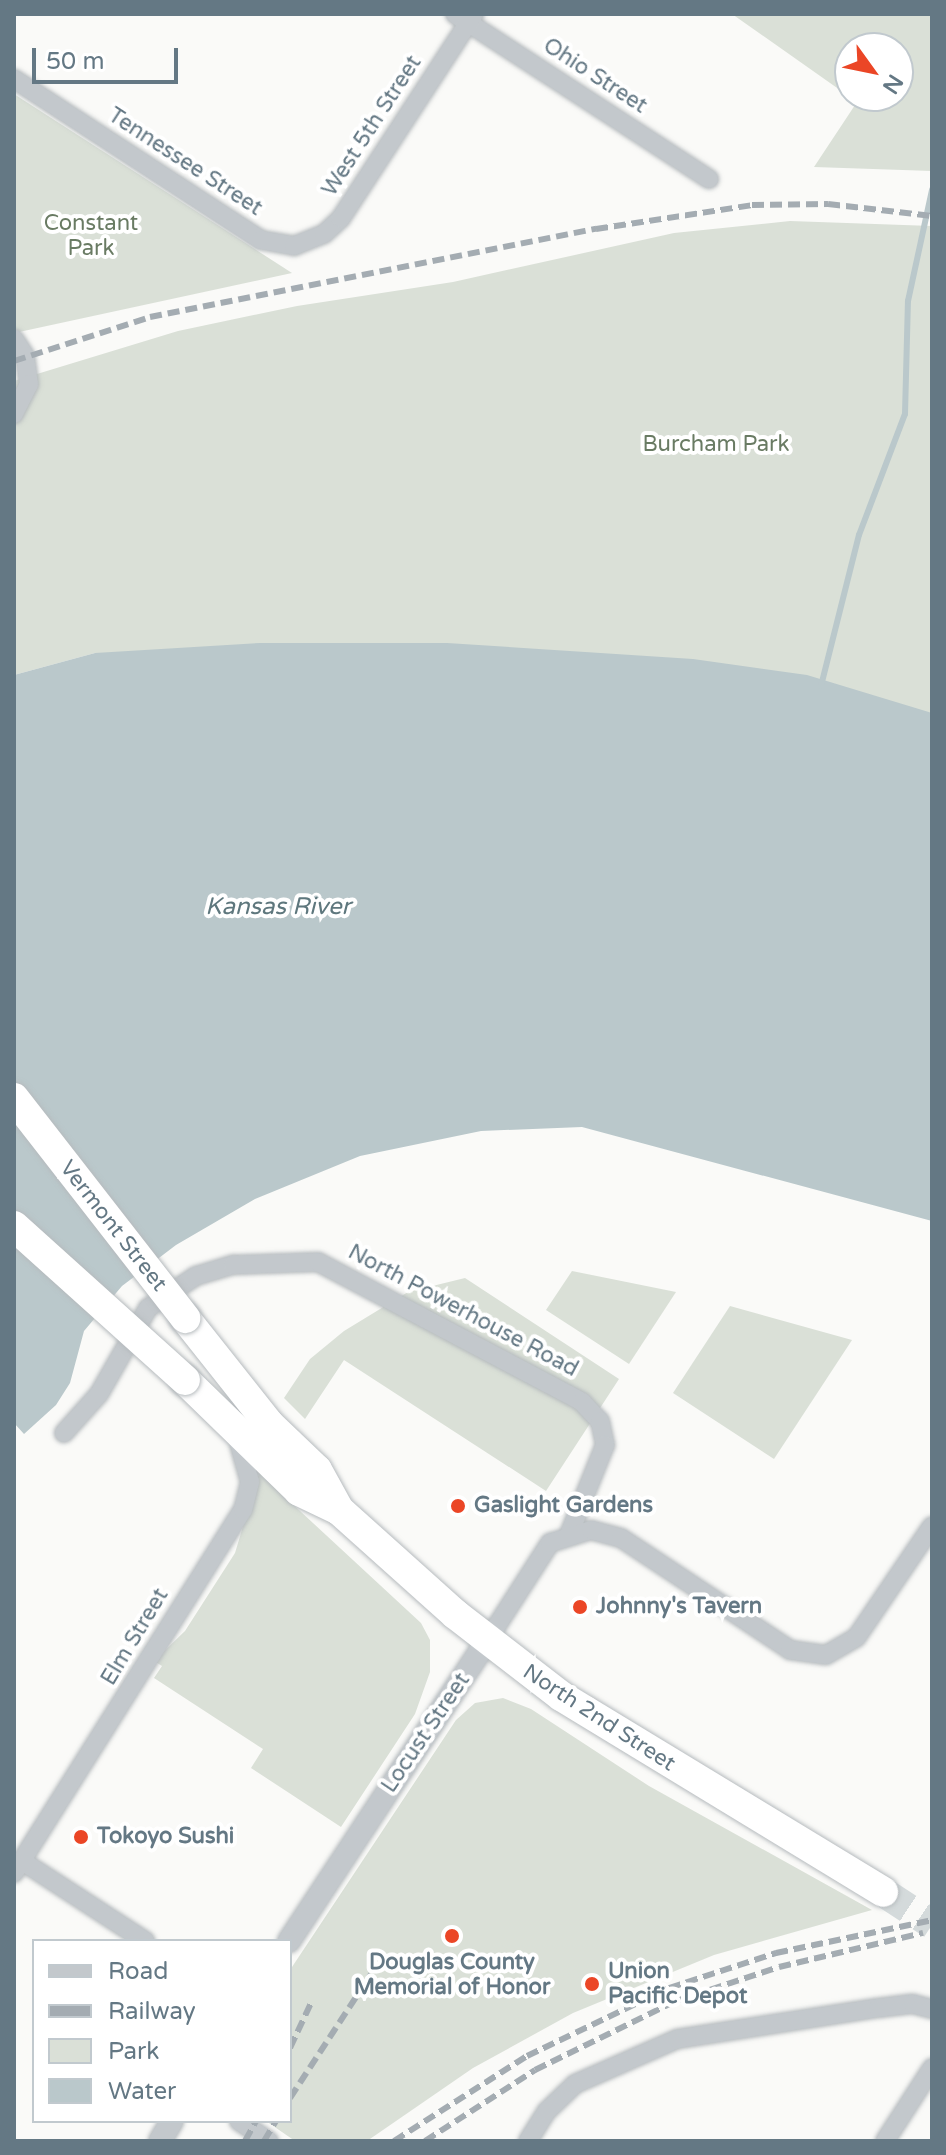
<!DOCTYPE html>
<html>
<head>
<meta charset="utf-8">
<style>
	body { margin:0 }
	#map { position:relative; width:946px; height:2155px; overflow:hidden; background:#fafaf8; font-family:"Varela Round",sans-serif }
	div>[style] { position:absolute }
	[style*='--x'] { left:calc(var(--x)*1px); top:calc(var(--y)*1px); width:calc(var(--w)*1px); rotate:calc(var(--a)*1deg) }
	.green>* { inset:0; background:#dae0d7 }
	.water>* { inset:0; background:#bac8cb }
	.stream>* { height:6px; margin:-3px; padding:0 3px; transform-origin:3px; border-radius:3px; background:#bac8cb }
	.trunk-tunnel>* { height:30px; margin-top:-15px; transform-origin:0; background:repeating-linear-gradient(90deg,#d4dadb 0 30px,transparent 0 45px) }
	.roads { filter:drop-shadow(0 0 2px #b6bbbe) drop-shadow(0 0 2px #b6bbbe) }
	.minor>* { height:18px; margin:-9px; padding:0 9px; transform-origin:9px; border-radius:9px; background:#c3c8cc }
	.tertiary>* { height:22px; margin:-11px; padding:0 11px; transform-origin:11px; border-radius:11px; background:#c3c8cc }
	.trunk>* { height:30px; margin:-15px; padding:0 15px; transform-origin:15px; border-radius:15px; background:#fff }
	.rail>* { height:6px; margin-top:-3px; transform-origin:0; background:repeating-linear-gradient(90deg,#a4acb2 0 12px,transparent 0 18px) }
	.bridges { filter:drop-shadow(0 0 2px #b6bbbe) drop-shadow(0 0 2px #b6bbbe) }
	.trunk-bridge>* { height:30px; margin:-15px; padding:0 15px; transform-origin:15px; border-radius:15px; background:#fff }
	.dots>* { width:22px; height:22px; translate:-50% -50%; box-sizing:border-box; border:4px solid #fff; border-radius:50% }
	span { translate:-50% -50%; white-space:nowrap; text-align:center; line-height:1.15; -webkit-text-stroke:8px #fff; paint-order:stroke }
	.street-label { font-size:22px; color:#647884 }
	.park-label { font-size:22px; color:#697b63 }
	.poi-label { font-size:22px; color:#647884; font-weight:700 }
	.left { translate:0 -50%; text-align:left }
	.water-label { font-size:24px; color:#5e777d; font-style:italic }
	.frame { position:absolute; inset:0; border:16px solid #647884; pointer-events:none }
	.legend { position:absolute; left:32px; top:1939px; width:260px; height:184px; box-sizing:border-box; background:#fff; border:2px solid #c1c9ce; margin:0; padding:10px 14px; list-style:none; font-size:24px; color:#647884 }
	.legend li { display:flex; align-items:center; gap:16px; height:40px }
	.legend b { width:40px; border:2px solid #c1c9ce }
	.north { position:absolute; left:834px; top:32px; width:80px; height:80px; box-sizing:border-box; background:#fff; border:2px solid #c1c9ce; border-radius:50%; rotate:123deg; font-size:22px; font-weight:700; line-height:32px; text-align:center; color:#647884 }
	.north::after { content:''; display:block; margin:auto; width:28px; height:36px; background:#eb4626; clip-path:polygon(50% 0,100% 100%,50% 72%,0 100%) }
	.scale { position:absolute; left:32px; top:48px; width:146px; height:36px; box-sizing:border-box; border:4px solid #647884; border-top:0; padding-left:10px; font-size:24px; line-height:28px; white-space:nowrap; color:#647884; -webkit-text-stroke:6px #fff; paint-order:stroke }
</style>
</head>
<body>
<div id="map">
	<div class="green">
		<i style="clip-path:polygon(evenodd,732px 14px,932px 14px,932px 171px,814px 167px,857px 102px,732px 14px,898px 48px,898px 96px,850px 96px,850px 48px,898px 48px)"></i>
		<i style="clip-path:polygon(14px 94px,292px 273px,19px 332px,14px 328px)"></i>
		<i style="clip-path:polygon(790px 221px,932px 226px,932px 713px,95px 653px,14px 675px,14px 381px,178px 331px,297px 306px,453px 282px,674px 233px)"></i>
		<i style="clip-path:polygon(572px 1271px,676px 1292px,629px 1364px,546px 1310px)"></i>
		<i style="clip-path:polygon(465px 1278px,619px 1379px,546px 1491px,344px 1360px,305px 1419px,284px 1398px,310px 1359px,344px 1331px,408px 1292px)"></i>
		<i style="clip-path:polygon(730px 1306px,852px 1340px,774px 1459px,673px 1393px)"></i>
		<i style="clip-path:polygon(259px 1473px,421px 1623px,430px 1640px,430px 1672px,415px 1714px,341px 1827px,251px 1768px,263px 1749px,154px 1678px,162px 1666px,154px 1661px,185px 1631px,235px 1553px)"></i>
		<i style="clip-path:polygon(503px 1698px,531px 1709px,649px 1786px,872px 1910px,714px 1955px,573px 2013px,473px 2068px,367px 2141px,295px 2141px,266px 2121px,290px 2121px,290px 1970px,456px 1720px,475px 1703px)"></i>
	</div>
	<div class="water">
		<i style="clip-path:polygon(260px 643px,447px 643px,693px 659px,807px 675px,932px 713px,932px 1221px,582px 1127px,481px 1131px,360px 1156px,255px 1199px,176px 1245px,122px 1286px,84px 1331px,70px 1383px,56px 1405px,24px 1434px,14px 1423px,14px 675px,95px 653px)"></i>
	</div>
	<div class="stream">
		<i style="--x:821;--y:686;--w:156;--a:-75.9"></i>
		<i style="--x:859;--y:535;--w:129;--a:-69.2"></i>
		<i style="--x:905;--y:414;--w:113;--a:-88.5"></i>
		<i style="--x:908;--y:301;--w:114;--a:-77.8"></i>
	</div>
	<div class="trunk-tunnel">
		<i style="--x:883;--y:1892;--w:59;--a:33.1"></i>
	</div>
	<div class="roads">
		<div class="minor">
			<i style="--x:455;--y:14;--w:303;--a:33"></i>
			<i style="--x:14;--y:79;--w:295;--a:33.1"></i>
			<i style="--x:261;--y:240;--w:34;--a:10"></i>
			<i style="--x:294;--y:246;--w:32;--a:-22"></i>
			<i style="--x:324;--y:234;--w:23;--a:-43"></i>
			<i style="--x:341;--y:218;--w:244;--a:-56.9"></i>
			<i style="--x:14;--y:339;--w:20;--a:57"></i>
			<i style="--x:25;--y:356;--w:28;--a:82"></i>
			<i style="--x:29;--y:384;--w:34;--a:117"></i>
			<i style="--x:64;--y:1433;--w:52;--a:-48.1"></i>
			<i style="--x:99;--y:1394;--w:99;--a:-60.3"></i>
			<i style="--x:148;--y:1308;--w:58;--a:-33.7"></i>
			<i style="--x:196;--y:1276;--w:39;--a:-17"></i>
			<i style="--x:233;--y:1265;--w:85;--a:-2"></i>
			<i style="--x:318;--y:1262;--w:299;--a:27.9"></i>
			<i style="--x:582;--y:1402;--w:26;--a:47"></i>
			<i style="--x:600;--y:1421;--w:25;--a:78"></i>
			<i style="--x:605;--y:1445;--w:94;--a:111.9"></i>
			<i style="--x:487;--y:1641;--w:117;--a:-57.3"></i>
			<i style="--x:550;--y:1543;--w:43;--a:-17.6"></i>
			<i style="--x:591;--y:1530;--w:31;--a:15"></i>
			<i style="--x:621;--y:1538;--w:203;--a:33.5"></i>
			<i style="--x:790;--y:1650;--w:36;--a:8"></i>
			<i style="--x:826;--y:1655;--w:34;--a:-30"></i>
			<i style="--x:856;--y:1638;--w:135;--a:-55.8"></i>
			<i style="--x:22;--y:1861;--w:147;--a:33"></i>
			<i style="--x:14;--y:1873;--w:429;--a:-57.8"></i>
			<i style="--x:243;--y:1510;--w:29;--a:-76"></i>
			<i style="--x:250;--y:1482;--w:44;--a:-105.9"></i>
			<i style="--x:239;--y:2121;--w:36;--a:34"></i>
			<i style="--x:528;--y:2141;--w:36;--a:-58"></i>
			<i style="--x:547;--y:2111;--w:39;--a:-44"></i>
			<i style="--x:575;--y:2084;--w:111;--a:-23.8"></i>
			<i style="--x:677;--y:2039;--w:203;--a:-8.8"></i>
			<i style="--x:878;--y:2008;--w:35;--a:-7"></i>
			<i style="--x:913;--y:2004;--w:20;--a:15"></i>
			<i style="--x:885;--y:2141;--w:87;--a:-57.2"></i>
		</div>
		<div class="tertiary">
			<i style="--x:289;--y:1941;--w:359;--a:-56.6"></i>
			<i style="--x:160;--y:2141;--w:23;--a:-59"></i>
		</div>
		<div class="trunk">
			<i style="--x:185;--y:1318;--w:135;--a:51.6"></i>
			<i style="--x:269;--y:1424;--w:66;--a:43.8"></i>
			<i style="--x:317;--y:1470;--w:46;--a:61.2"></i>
			<i style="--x:185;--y:1380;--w:159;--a:44.2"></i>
			<i style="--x:299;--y:1491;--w:44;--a:25.4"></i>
			<i style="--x:339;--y:1510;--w:156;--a:41.9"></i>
			<i style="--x:455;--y:1614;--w:134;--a:37.7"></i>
			<i style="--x:561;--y:1696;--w:377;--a:31.3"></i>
		</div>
	</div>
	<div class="rail">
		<i style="--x:14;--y:361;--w:143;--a:-17.9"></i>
		<i style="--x:150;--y:317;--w:455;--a:-11.2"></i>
		<i style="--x:596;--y:229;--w:158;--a:-8.7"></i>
		<i style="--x:752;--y:205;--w:76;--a:-0.8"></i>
		<i style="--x:828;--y:204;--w:105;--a:6.6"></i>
		<i style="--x:290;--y:2048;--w:50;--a:-65"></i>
		<i style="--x:290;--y:2098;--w:148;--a:-56.8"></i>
		<i style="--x:245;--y:2141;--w:23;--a:-61"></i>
		<i style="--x:264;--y:2141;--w:23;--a:-59"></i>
		<i style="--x:394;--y:2141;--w:158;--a:-32.6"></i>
		<i style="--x:527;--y:2056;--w:157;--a:-25.6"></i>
		<i style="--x:669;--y:1988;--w:113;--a:-18.1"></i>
		<i style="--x:776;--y:1953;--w:159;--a:-11.9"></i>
		<i style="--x:425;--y:2141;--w:131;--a:-32.8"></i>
		<i style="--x:535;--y:2070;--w:157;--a:-26.1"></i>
		<i style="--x:676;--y:2001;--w:108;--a:-18.3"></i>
		<i style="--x:779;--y:1967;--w:148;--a:-13.3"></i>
	</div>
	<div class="bridges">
		<div class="trunk-bridge">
			<i style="--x:14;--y:1098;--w:279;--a:52.1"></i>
			<i style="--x:14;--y:1226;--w:230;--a:42"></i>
		</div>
	</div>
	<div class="dots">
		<i style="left:458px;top:1506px;background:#eb4626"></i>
		<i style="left:580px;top:1607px;background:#eb4626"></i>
		<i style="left:81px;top:1837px;background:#eb4626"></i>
		<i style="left:452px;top:1936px;background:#eb4626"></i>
		<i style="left:592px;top:1984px;background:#eb4626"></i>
	</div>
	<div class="street-label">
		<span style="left:595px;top:76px;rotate:33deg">Ohio Street</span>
		<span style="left:372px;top:126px;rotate:-57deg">West 5th Street</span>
		<span style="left:185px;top:162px;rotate:33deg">Tennessee Street</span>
		<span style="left:113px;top:1226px;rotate:52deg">Vermont Street</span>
		<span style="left:463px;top:1311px;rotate:28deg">North Powerhouse Road</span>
		<span style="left:135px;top:1637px;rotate:-59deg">Elm Street</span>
		<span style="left:599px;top:1718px;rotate:33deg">North 2nd Street</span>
		<span style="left:426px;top:1733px;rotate:-56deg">Locust Street</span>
	</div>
	<div class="park-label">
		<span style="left:91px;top:236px">Constant<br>Park</span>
		<span style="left:716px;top:445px">Burcham Park</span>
	</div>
	<div class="poi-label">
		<span class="left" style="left:474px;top:1506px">Gaslight Gardens</span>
		<span class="left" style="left:596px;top:1607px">Johnny's Tavern</span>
		<span class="left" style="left:97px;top:1837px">Tokoyo Sushi</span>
		<span style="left:452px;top:1975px">Douglas County<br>Memorial of Honor</span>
		<span class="left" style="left:608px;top:1984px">Union<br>Pacific Depot</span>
	</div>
	<div class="water-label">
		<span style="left:278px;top:907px">Kansas River</span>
	</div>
	<div class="frame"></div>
	<ul class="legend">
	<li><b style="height:10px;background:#c3c8cc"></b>Road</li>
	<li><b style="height:10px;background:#a4acb2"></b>Railway</li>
	<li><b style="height:22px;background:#dae0d7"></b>Park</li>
	<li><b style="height:22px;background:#bac8cb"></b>Water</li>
	</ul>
	<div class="north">N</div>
	<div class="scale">50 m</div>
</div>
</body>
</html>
